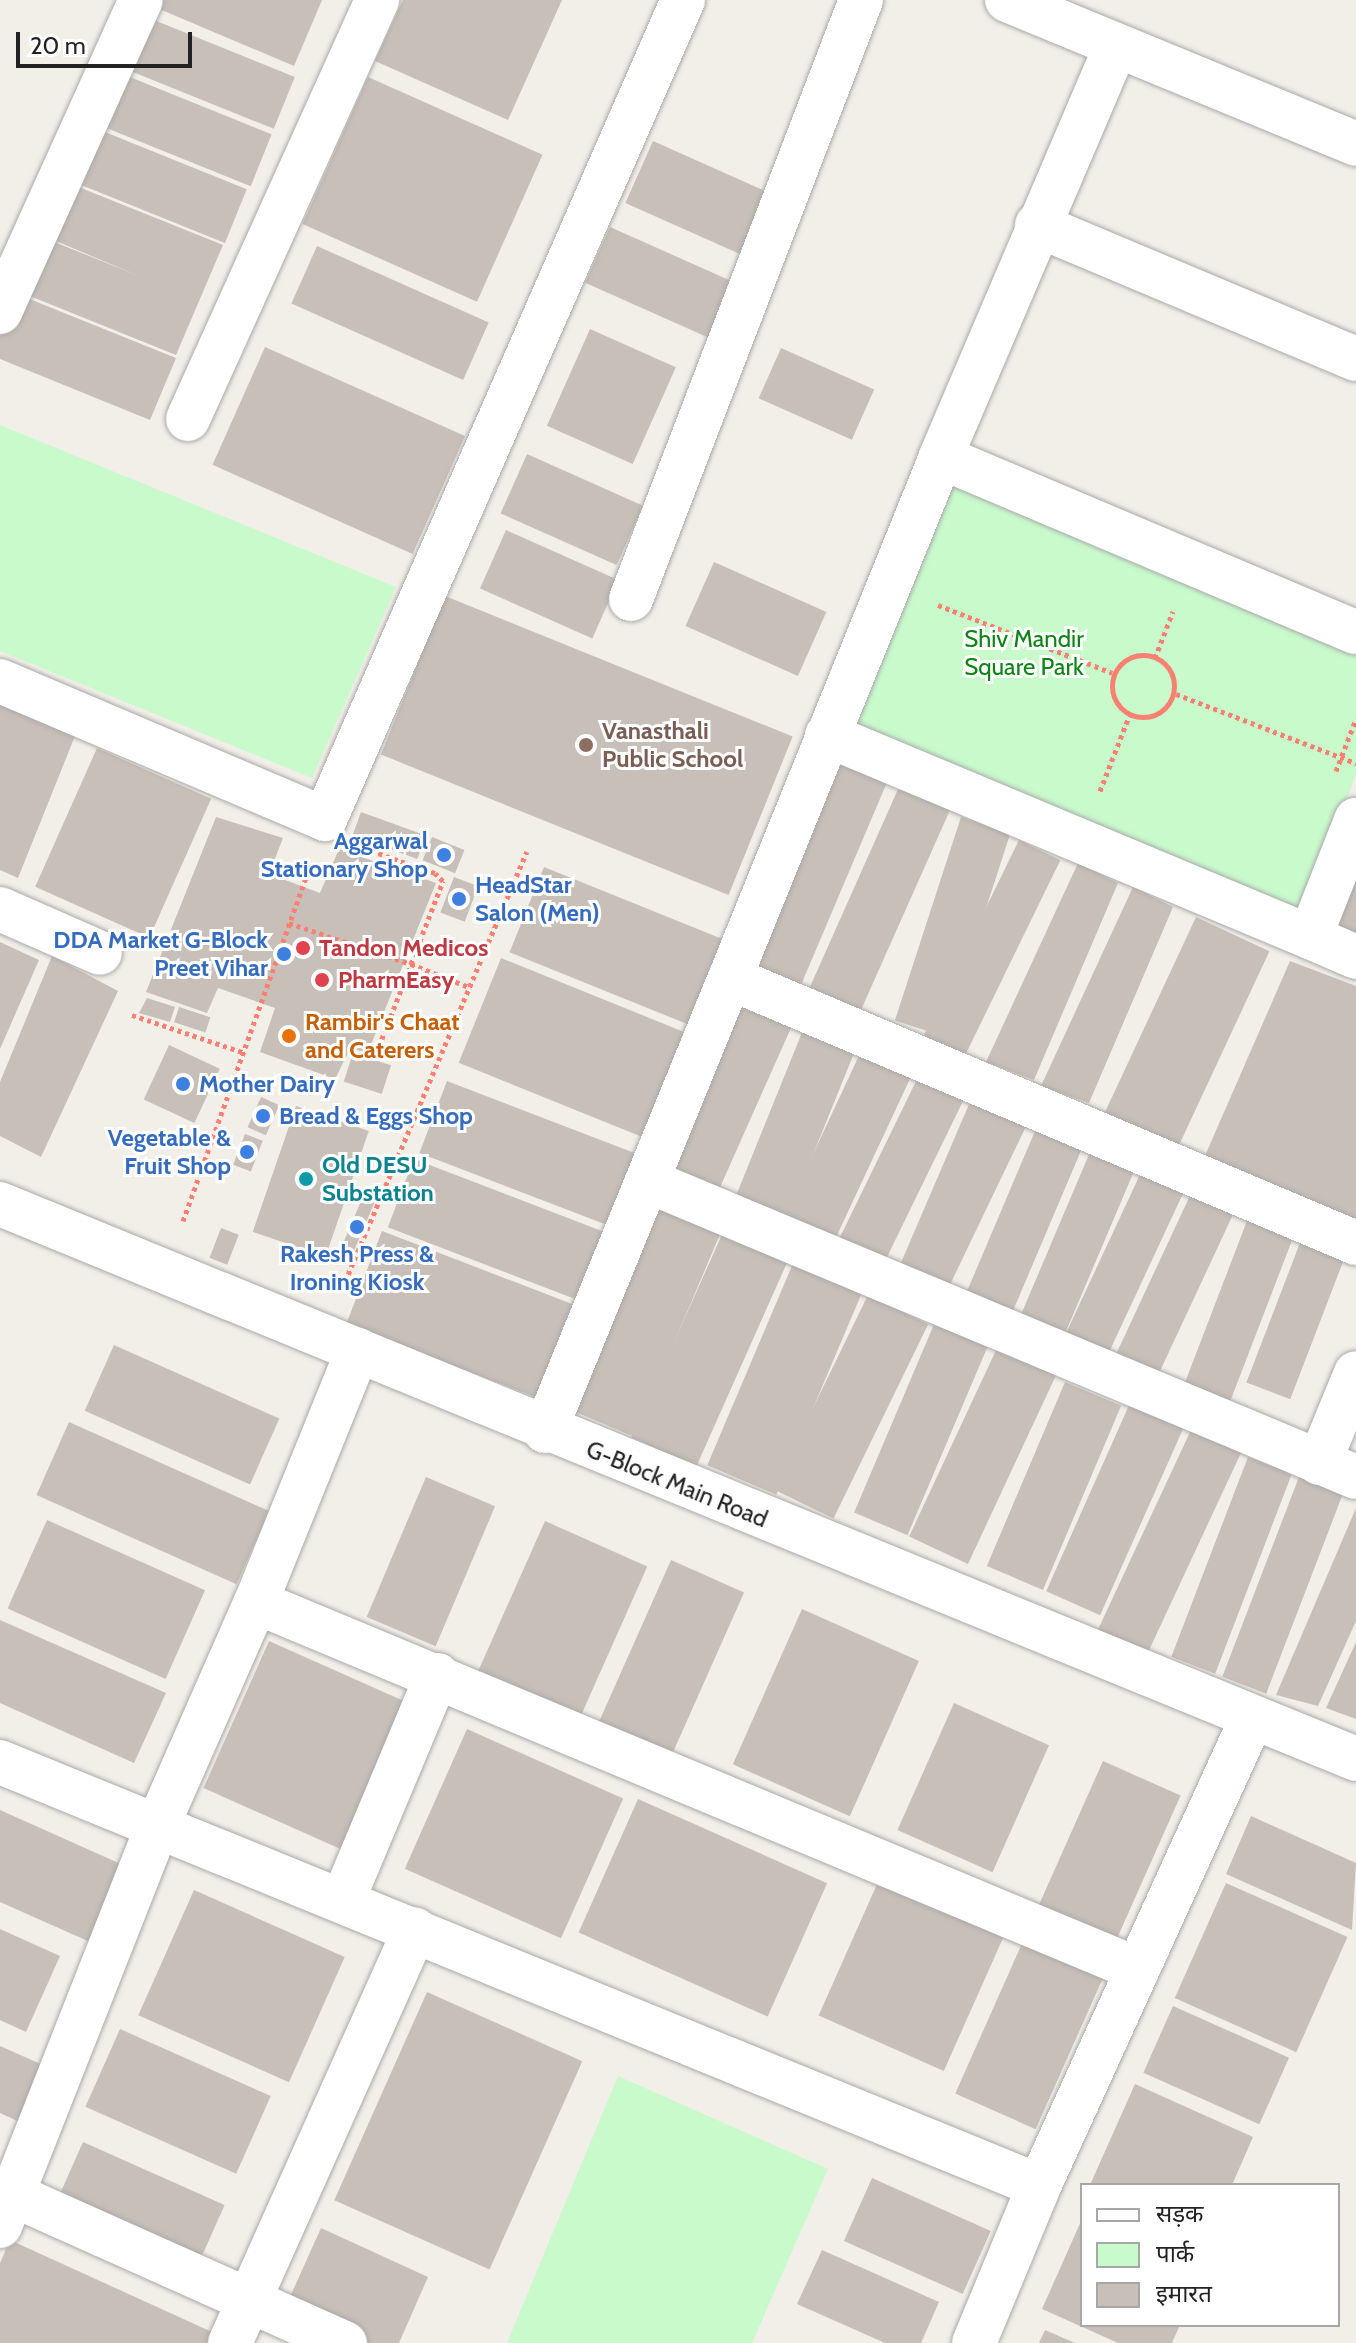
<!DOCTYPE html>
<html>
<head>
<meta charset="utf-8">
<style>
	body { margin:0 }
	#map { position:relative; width:1356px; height:2343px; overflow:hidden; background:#f2efe9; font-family:Cabin,"Noto Sans Devanagari",sans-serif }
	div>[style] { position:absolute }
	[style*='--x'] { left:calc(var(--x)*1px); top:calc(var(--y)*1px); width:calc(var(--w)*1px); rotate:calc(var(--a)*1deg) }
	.park>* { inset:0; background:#c8facc }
	.building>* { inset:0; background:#c7bfb8; transform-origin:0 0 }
	.path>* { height:5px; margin-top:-2.5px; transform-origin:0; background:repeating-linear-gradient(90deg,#fa8072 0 4px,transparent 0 8px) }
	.path>.ring { margin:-2.5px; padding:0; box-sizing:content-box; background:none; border:5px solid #fa8072; border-radius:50% }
	.roads { filter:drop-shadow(0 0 2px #a9a9a9) drop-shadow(0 0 2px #a9a9a9) }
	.street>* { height:44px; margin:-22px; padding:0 22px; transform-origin:22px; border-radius:22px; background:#fff }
	.dots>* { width:22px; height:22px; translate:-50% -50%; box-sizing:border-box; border:4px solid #fff; border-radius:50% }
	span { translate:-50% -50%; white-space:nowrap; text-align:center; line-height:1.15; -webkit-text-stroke:6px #fff; paint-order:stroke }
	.park-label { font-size:24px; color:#0c8416 }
	.education-label { font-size:24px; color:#785e54; font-weight:700 }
	.left { translate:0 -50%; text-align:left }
	.shop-label { font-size:24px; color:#366cbe; font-weight:700 }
	.right { translate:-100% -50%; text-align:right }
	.health-label { font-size:24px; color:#be3a42; font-weight:700 }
	.food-label { font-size:24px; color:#c56008; font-weight:700 }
	.culture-label { font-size:24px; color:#0d838f; font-weight:700 }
	.street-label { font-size:24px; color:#222 }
	.legend { position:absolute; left:1080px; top:2183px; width:260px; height:144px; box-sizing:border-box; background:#fff; border:2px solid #a7a7a7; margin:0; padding:10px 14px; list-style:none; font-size:24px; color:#222 }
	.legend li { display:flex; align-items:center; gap:16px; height:40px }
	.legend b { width:40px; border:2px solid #a7a7a7 }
	.scale { position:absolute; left:16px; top:32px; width:176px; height:36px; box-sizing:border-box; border:4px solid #222; border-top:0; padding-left:10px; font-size:24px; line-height:28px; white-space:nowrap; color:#222; -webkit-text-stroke:6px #fff; paint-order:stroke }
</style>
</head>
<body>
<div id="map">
	<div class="park">
		<i style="clip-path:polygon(0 425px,396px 587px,312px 778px,0 651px)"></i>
		<i style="clip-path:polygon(954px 477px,1356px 653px,1356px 774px,1304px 913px,849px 722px)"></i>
		<i style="clip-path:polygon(618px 2076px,828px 2169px,752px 2343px,507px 2343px)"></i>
	</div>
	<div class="building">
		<i style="clip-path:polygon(138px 0,322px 0,294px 66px)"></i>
		<i style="clip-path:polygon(403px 0,562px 0,508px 120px,375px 61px)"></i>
		<i style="left:139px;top:14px;width:168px;height:56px;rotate:22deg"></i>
		<i style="left:115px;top:71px;width:169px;height:56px;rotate:22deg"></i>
		<i style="left:368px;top:77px;width:191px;height:161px;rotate:24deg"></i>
		<i style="left:90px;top:126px;width:169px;height:58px;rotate:22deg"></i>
		<i style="left:653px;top:141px;width:129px;height:68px;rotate:24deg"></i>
		<i style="clip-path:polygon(66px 182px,223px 245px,176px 355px,20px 292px,42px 237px,139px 276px,44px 236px)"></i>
		<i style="left:610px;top:227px;width:137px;height:61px;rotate:24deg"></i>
		<i style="left:317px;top:246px;width:188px;height:63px;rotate:24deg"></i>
		<i style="clip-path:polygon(17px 294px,176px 358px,150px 420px,0 359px,0 336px)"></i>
		<i style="left:590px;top:329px;width:94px;height:106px;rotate:24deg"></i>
		<i style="left:265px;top:347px;width:219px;height:129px;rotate:24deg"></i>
		<i style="left:781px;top:348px;width:102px;height:55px;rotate:24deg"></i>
		<i style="left:527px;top:454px;width:127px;height:65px;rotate:24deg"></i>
		<i style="left:506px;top:530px;width:123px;height:64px;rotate:24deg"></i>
		<i style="left:714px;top:562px;width:123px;height:70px;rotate:24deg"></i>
		<i style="left:445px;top:596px;width:375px;height:171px;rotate:22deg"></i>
		<i style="clip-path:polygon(0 704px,75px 736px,18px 878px,0 870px)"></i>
		<i style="left:97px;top:748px;width:125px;height:152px;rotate:24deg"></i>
		<i style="left:837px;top:762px;width:54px;height:221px;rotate:23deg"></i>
		<i style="left:899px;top:787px;width:56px;height:219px;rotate:24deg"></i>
		<i style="left:361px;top:812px;width:69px;height:25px;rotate:20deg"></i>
		<i style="clip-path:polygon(216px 817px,283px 838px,269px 874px,320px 893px,339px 849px,436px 883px,368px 1052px,350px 1049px,335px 1079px,260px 1052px,275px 1008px,218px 988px,207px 1013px,146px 992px)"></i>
		<i style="left:961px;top:817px;width:52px;height:214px;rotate:18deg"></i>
		<i style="left:432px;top:837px;width:35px;height:25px;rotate:22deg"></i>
		<i style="left:1019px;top:840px;width:46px;height:219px;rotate:26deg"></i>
		<i style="clip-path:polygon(1078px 863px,1118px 883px,1034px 1080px,986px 1062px)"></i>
		<i style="left:544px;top:867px;width:193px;height:92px;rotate:22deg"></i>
		<i style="clip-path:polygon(1356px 873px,1356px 941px,1333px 931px)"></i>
		<i style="left:454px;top:877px;width:26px;height:38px;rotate:21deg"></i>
		<i style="clip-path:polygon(1133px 887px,1173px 907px,1089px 1103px,1041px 1086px)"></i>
		<i style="left:1196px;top:917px;width:81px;height:219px;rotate:25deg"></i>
		<i style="clip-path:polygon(0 942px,39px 960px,0 1049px)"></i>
		<i style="clip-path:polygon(52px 956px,118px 991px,41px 1157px,0 1136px,0 1082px)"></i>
		<i style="left:501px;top:958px;width:200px;height:113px;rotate:22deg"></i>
		<i style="clip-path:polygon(1290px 961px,1356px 986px,1356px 1227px,1204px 1158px)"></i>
		<i style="clip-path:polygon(147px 998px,175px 1007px,170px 1022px,139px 1013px)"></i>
		<i style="left:741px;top:1000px;width:57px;height:191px;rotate:24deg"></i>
		<i style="left:179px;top:1007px;width:33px;height:16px;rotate:18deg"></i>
		<i style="left:805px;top:1025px;width:56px;height:192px;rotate:22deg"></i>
		<i style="left:169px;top:1045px;width:56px;height:60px;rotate:25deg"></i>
		<i style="left:863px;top:1047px;width:56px;height:197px;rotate:25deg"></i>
		<i style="left:353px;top:1053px;width:40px;height:30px;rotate:18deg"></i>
		<i style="left:921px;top:1071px;width:51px;height:196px;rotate:26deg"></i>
		<i style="left:447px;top:1081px;width:203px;height:77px;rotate:21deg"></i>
		<i style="clip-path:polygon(973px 1095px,1031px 1116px,946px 1293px,897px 1272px)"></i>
		<i style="left:261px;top:1097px;width:20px;height:33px;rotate:24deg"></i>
		<i style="left:296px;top:1106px;width:77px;height:133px;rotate:19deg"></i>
		<i style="left:1038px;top:1124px;width:50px;height:188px;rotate:23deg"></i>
		<i style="left:245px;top:1134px;width:19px;height:33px;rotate:21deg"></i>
		<i style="left:1093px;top:1145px;width:48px;height:189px;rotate:23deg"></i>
		<i style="left:414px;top:1159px;width:204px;height:73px;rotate:21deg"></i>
		<i style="left:1144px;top:1166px;width:47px;height:191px;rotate:25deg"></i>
		<i style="left:1194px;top:1187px;width:47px;height:193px;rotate:25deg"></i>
		<i style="left:364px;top:1194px;width:13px;height:67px;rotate:23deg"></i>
		<i style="left:654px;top:1203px;width:73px;height:223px;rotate:23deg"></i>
		<i style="left:1250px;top:1213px;width:49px;height:185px;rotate:21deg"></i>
		<i style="left:221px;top:1228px;width:19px;height:32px;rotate:21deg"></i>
		<i style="left:382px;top:1231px;width:207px;height:100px;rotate:21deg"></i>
		<i style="left:723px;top:1232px;width:71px;height:225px;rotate:24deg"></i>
		<i style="left:1303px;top:1235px;width:47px;height:158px;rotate:21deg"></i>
		<i style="left:794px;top:1261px;width:75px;height:222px;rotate:23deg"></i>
		<i style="left:868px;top:1295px;width:67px;height:216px;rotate:26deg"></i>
		<i style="left:935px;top:1322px;width:58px;height:207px;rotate:23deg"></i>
		<i style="left:114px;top:1345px;width:181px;height:72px;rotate:24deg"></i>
		<i style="left:997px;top:1348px;width:65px;height:208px;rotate:25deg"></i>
		<i style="left:1065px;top:1382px;width:61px;height:200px;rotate:23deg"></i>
		<i style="left:1130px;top:1403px;width:59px;height:206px;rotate:24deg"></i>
		<i style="left:69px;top:1422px;width:219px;height:80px;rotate:24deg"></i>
		<i style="left:1191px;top:1430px;width:55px;height:220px;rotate:25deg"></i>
		<i style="left:1248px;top:1457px;width:47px;height:214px;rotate:21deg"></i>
		<i style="left:426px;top:1477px;width:75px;height:152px;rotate:23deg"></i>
		<i style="left:1299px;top:1477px;width:47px;height:214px;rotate:21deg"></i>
		<i style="clip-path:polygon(1356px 1508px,1356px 1621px,1318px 1706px,1276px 1695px)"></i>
		<i style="left:47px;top:1520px;width:173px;height:97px;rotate:24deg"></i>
		<i style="left:545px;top:1521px;width:112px;height:165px;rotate:24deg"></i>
		<i style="left:671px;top:1560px;width:80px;height:177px;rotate:24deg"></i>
		<i style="left:802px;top:1609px;width:128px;height:170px;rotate:24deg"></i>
		<i style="clip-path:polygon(0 1620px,166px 1693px,134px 1763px,0 1703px)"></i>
		<i style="left:269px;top:1641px;width:150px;height:161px;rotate:24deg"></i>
		<i style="clip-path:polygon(1356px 1642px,1356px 1719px,1326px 1708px)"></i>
		<i style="left:954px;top:1703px;width:104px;height:139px;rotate:24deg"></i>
		<i style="left:467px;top:1729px;width:171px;height:153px;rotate:24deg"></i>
		<i style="left:1103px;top:1761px;width:85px;height:160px;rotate:24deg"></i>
		<i style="left:638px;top:1799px;width:207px;height:146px;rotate:24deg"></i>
		<i style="clip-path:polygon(0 1810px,123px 1865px,90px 1942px,0 1902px)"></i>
		<i style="clip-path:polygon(1251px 1816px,1356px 1863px,1352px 1930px,1226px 1874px)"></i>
		<i style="left:878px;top:1882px;width:137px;height:146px;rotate:24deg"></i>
		<i style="left:1226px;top:1883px;width:133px;height:126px;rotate:24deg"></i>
		<i style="left:194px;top:1890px;width:165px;height:137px;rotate:24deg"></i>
		<i style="clip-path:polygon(0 1929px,60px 1956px,26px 2032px,0 2020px)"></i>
		<i style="left:1024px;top:1939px;width:88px;height:169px;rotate:24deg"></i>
		<i style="left:427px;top:1992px;width:170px;height:228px;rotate:24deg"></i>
		<i style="left:1173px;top:2006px;width:127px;height:73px;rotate:24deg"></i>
		<i style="left:120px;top:2029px;width:165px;height:85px;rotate:24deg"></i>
		<i style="clip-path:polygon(0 2046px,52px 2069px,26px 2125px,0 2113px)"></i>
		<i style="clip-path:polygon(1135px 2084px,1253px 2137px,1232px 2185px,1090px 2185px)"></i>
		<i style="left:83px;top:2142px;width:155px;height:62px;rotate:24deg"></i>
		<i style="left:872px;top:2178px;width:130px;height:69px;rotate:24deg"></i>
		<i style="clip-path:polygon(1082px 2219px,1082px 2325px,1180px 2325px,1172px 2343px,1118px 2343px,1042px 2309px)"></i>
		<i style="clip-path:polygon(321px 2228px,428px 2277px,399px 2343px,363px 2343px,285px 2308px)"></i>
		<i style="clip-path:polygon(10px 2240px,212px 2332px,207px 2343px,0 2343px,0 2263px)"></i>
		<i style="clip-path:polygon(822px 2250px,939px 2302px,921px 2343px,885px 2343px,797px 2304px)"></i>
		<i style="clip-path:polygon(1045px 2330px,1075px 2343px,1039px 2343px)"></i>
	</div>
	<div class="path">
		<i style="--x:938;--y:605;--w:187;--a:21.3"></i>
		<i class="ring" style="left:1112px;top:655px;width:57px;height:57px"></i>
		<i style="--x:1155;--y:658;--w:50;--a:-69"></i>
		<i style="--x:1176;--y:694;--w:193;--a:21"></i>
		<i style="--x:1336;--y:771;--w:56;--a:-69"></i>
		<i style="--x:1100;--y:791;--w:83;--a:-68.7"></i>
		<i style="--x:289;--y:923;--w:129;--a:18.6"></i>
		<i style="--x:411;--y:964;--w:89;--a:-68.9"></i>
		<i style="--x:443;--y:881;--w:11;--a:-135"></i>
		<i style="--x:435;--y:873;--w:73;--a:-160.8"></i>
		<i style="--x:132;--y:1015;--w:119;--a:18.6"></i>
		<i style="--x:376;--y:1054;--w:97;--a:-68.7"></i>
		<i style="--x:411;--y:964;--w:62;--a:21.6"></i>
		<i style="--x:183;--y:1221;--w:374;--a:-70.3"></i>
		<i style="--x:342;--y:1289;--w:475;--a:-67.1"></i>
	</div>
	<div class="roads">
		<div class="street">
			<i style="--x:1007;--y:0;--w:378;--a:22.4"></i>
			<i style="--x:1116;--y:46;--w:447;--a:113.1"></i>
			<i style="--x:941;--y:457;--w:450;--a:22.9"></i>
			<i style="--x:1037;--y:225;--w:346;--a:22.8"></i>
			<i style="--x:0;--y:312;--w:342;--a:-65.7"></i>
			<i style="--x:188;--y:419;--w:460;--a:-65.7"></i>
			<i style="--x:631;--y:599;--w:642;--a:-68.99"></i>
			<i style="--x:0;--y:681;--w:353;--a:23"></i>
			<i style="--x:325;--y:819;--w:894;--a:-66.39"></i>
			<i style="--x:827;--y:735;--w:524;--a:22.7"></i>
			<i style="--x:1310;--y:937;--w:126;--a:-68.5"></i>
			<i style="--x:0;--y:909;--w:109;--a:23.7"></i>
			<i style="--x:1310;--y:937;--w:50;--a:23.5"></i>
			<i style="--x:730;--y:978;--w:562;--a:-67.95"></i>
			<i style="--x:648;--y:1181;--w:767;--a:22.69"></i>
			<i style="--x:0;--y:1204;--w:1465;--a:22.26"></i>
			<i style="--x:545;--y:1431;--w:489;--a:-67.8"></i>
			<i style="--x:730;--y:978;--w:680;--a:22.94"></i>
			<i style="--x:1319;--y:1463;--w:97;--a:-67.7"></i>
			<i style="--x:256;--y:1602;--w:954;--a:22.62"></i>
			<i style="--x:0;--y:1762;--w:1122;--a:22.2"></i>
			<i style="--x:343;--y:1900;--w:244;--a:-67.3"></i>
			<i style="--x:0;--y:2189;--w:378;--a:24.1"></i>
			<i style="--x:0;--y:2226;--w:429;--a:-68.5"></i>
			<i style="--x:157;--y:1827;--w:246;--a:-66.3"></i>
			<i style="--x:256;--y:1602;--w:272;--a:-68"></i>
			<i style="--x:230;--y:2343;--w:453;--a:-65.9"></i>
			<i style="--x:974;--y:2343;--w:170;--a:-67.5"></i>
			<i style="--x:1039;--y:2186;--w:514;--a:-65.53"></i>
		</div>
	</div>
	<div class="dots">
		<i style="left:586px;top:745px;background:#8d6e63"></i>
		<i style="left:444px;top:855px;background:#3f7fe0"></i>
		<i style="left:459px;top:899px;background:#3f7fe0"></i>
		<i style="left:303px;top:948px;background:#e0444e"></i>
		<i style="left:284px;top:954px;background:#3f7fe0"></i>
		<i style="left:322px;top:980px;background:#e0444e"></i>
		<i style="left:289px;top:1036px;background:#e8710a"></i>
		<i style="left:183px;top:1084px;background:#3f7fe0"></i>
		<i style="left:263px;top:1116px;background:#3f7fe0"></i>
		<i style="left:247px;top:1152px;background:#3f7fe0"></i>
		<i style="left:306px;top:1179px;background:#0f9aa8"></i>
		<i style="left:357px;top:1227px;background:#3f7fe0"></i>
	</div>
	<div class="park-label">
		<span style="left:1024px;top:653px">Shiv Mandir<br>Square Park</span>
	</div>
	<div class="education-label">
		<span class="left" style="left:602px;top:745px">Vanasthali<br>Public School</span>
	</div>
	<div class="shop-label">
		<span class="right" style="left:428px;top:855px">Aggarwal<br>Stationary Shop</span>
		<span class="left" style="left:475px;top:899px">HeadStar<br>Salon (Men)</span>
		<span class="right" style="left:268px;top:954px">DDA Market G-Block<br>Preet Vihar</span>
		<span class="left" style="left:199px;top:1084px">Mother Dairy</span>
		<span class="left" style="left:279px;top:1116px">Bread &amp; Eggs Shop</span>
		<span class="right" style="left:231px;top:1152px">Vegetable &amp;<br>Fruit Shop</span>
		<span style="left:357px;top:1268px">Rakesh Press &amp;<br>Ironing Kiosk</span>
	</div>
	<div class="health-label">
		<span class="left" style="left:319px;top:948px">Tandon Medicos</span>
		<span class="left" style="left:338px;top:980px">PharmEasy</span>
	</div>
	<div class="food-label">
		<span class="left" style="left:305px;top:1036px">Rambir's Chaat<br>and Caterers</span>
	</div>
	<div class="culture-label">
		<span class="left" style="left:322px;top:1179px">Old DESU<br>Substation</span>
	</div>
	<div class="street-label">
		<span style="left:677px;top:1484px;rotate:22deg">G-Block Main Road</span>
	</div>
	<ul class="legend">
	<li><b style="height:10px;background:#fff"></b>सड़क</li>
	<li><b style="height:22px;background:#c8facc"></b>पार्क</li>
	<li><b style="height:22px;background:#c7bfb8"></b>इमारत</li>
	</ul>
	<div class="scale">20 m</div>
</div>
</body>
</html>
